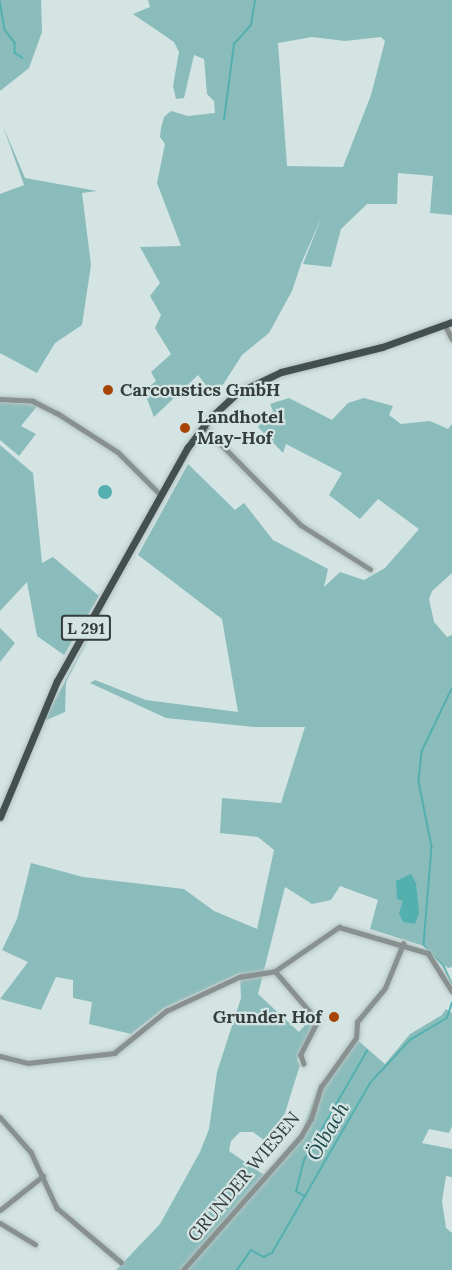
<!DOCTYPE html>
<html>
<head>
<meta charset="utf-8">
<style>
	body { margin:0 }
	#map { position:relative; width:452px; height:1270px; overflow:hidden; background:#d3e4e3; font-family:Lora,serif }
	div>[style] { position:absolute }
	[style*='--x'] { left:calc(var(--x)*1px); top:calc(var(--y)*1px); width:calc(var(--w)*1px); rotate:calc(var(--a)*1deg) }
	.green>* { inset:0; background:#8abcbb }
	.water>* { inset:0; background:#53b0af }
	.round { border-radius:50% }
	.stream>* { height:1.5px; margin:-0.75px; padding:0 0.75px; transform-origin:0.75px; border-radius:0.75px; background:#53b0af }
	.roads { filter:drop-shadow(0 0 2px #b3c2c2) drop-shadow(0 0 2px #b3c2c2) }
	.street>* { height:4.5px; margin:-2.25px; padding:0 2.25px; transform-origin:2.25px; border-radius:2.25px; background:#899090 }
	.primary>* { height:7px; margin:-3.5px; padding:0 3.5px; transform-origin:3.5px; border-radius:3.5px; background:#44504f }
	.dots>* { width:16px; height:16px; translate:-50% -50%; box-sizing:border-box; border:3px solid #d3e4e3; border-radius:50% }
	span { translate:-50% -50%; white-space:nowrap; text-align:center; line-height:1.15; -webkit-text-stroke:4.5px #d3e4e3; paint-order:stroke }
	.shield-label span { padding:2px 4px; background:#d3e4e3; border:2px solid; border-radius:4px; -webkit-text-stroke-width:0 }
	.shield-label { font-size:16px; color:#353c3c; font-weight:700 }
	.poi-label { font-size:18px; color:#353c3c; font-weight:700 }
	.left { translate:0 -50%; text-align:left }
	.right { translate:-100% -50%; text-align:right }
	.street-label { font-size:18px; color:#353c3c }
	.water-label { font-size:20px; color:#1e4848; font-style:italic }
</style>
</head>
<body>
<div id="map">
	<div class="green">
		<i style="clip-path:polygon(0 0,41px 0,42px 32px,29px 68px,0 91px)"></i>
		<i style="clip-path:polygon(evenodd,148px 0,452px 0,452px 215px,430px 213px,433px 176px,398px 173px,397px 204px,367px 204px,341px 229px,331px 267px,303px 264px,322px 216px,301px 264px,292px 291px,269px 333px,242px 355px,215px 397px,198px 375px,154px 417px,144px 391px,156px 381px,151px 372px,171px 354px,155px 328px,161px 315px,150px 296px,160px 283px,140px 247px,181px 246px,157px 183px,165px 144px,160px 137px,161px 128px,164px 117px,171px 111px,188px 116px,215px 113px,214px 101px,207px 94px,204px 59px,194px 55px,184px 98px,176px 99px,173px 86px,179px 52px,174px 42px,133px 14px,150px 7px,148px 0,312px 37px,345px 41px,381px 37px,385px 41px,371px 95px,343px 167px,287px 166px,278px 43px,312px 37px)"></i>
		<i style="clip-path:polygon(3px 126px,25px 178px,97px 191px,82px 193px,91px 265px,82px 325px,55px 343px,37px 373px,0 353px,0 194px,24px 185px)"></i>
		<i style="clip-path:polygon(289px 398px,332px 420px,348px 403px,364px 398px,393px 406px,389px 415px,401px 424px,430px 421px,448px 429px,452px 424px,452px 573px,432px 591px,429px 599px,434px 622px,447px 637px,452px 635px,452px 967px,448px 968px,424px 946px,370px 929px,378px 900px,340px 886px,331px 900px,312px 904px,285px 887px,258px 994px,299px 1032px,311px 1018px,316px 1021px,297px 1060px,300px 1065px,285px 1113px,265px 1141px,253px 1132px,240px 1132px,231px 1141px,229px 1151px,264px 1175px,301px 1134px,317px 1090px,354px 1037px,385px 1064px,410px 1034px,442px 1015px,446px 1009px,452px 1013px,452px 1126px,449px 1133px,429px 1129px,422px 1143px,452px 1149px,452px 1177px,446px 1176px,442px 1201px,446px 1228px,452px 1233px,452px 1270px,116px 1270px,160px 1224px,200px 1152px,209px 1129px,217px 1072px,241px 998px,240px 973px,164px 1008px,131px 1034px,89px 1024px,92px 1002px,73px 998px,73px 980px,56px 977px,41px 1010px,0 999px,28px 962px,2px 950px,17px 919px,31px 863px,83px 877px,184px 889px,214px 911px,257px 929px,274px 850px,258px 837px,220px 833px,222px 798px,281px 803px,305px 727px,254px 727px,166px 718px,90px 683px,95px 680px,146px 700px,238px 712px,222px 619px,138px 555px,188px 464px,235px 510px,244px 503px,273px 540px,328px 569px,324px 587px,340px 572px,364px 580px,385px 568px,419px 529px,378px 499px,360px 519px,329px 495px,342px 473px,286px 444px,283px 453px,258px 427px,273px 411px,270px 404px)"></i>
		<i style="clip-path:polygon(0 402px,38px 405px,21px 426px,36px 434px,19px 456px,0 440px)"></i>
		<i style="clip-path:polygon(0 445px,33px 473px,42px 563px,53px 557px,99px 596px,64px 655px,37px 636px,27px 582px,0 611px)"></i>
		<i style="clip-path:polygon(111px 595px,66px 682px,65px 712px,44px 721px)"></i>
		<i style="clip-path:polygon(0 628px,15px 643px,0 662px)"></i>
	</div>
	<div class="water">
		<i class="round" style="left:98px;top:485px;width:14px;height:14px"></i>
		<i style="clip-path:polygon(411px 874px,416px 883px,419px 913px,415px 924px,403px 922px,399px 913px,403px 901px,397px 899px,396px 881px)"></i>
	</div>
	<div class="stream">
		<i style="--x:0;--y:1;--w:29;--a:80"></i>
		<i style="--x:5;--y:30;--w:16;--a:52"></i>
		<i style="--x:15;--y:43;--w:10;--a:90"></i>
		<i style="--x:15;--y:53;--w:9;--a:32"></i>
		<i style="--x:224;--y:120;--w:77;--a:-82.5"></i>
		<i style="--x:234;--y:44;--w:25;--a:-48"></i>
		<i style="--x:251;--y:25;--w:25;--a:-81"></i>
		<i style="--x:452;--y:689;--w:70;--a:115.5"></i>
		<i style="--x:422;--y:752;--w:30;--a:96"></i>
		<i style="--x:419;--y:782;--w:66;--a:78.7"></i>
		<i style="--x:432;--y:847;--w:98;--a:94.7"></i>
		<i style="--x:424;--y:945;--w:29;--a:46"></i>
		<i style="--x:444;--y:966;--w:19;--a:65"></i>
		<i style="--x:306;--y:1197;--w:11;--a:-153"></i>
		<i style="--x:296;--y:1192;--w:33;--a:-76"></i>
		<i style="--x:304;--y:1160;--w:126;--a:-60"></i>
		<i style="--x:237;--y:1270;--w:24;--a:-55"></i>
		<i style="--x:251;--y:1250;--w:15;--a:28"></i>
		<i style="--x:264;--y:1257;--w:9;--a:-27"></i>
		<i style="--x:272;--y:1253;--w:196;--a:-60"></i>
		<i style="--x:370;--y:1083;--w:59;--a:-47.1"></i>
		<i style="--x:410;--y:1040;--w:43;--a:-30.7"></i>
		<i style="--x:447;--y:1018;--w:16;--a:-72"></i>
	</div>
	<div class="roads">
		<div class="street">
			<i style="--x:445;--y:325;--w:16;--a:63"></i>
			<i style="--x:0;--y:399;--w:33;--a:3"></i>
			<i style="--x:33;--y:401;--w:27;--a:27"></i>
			<i style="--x:57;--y:413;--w:72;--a:32.6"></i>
			<i style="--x:118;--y:452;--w:61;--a:45"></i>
			<i style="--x:203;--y:426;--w:139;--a:45.3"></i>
			<i style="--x:301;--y:525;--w:82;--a:32.5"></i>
			<i style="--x:275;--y:971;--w:66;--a:49.3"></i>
			<i style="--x:318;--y:1021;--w:38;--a:117"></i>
			<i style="--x:301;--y:1055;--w:9;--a:72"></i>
			<i style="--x:0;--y:1056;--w:29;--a:14"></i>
			<i style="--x:28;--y:1063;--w:87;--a:-6.6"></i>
			<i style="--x:114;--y:1053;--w:67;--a:-38.9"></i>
			<i style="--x:166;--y:1011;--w:81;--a:-25"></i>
			<i style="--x:239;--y:977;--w:36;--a:-9"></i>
			<i style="--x:275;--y:971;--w:78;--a:-34.5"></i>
			<i style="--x:339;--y:927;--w:93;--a:16.3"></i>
			<i style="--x:428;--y:953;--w:45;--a:57.7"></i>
			<i style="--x:0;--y:1117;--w:47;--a:48.5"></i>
			<i style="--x:31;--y:1152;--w:62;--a:65.1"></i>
			<i style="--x:57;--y:1208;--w:84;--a:40.2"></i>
			<i style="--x:0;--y:1210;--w:55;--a:-38.3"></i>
			<i style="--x:0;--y:1223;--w:41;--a:31"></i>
			<i style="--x:183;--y:1270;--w:179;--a:-48.6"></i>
			<i style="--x:301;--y:1136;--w:20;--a:-60"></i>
			<i style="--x:311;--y:1119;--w:34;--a:-73"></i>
			<i style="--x:321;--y:1087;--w:60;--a:-54.5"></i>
			<i style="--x:356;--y:1038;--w:16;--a:-86"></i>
			<i style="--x:357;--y:1022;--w:44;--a:-50.5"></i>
			<i style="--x:385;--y:988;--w:48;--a:-67.8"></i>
		</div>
		<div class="primary">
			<i style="--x:0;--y:817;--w:147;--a:-67.3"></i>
			<i style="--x:57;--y:681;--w:268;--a:-60.8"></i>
			<i style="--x:188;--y:447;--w:35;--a:-53"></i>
			<i style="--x:209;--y:419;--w:38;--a:-43"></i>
			<i style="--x:237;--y:393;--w:49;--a:-25.5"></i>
			<i style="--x:281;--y:372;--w:104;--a:-13.9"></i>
			<i style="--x:382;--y:347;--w:74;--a:-19.7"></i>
		</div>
	</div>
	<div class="dots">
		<i style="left:108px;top:390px;background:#a64406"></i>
		<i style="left:185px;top:428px;background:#a64406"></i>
		<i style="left:334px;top:1017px;background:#a64406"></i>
	</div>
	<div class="shield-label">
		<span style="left:86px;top:628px">L 291</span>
	</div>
	<div class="poi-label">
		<span class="left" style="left:120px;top:390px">Carcoustics GmbH</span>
		<span class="left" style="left:197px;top:428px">Landhotel<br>May-Hof</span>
		<span class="right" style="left:322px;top:1017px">Grunder Hof</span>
	</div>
	<div class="street-label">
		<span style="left:244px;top:1177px;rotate:-50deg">GRUNDER WIESEN</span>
	</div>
	<div class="water-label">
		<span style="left:327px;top:1131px;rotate:-60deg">Ölbach</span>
	</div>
</div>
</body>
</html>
